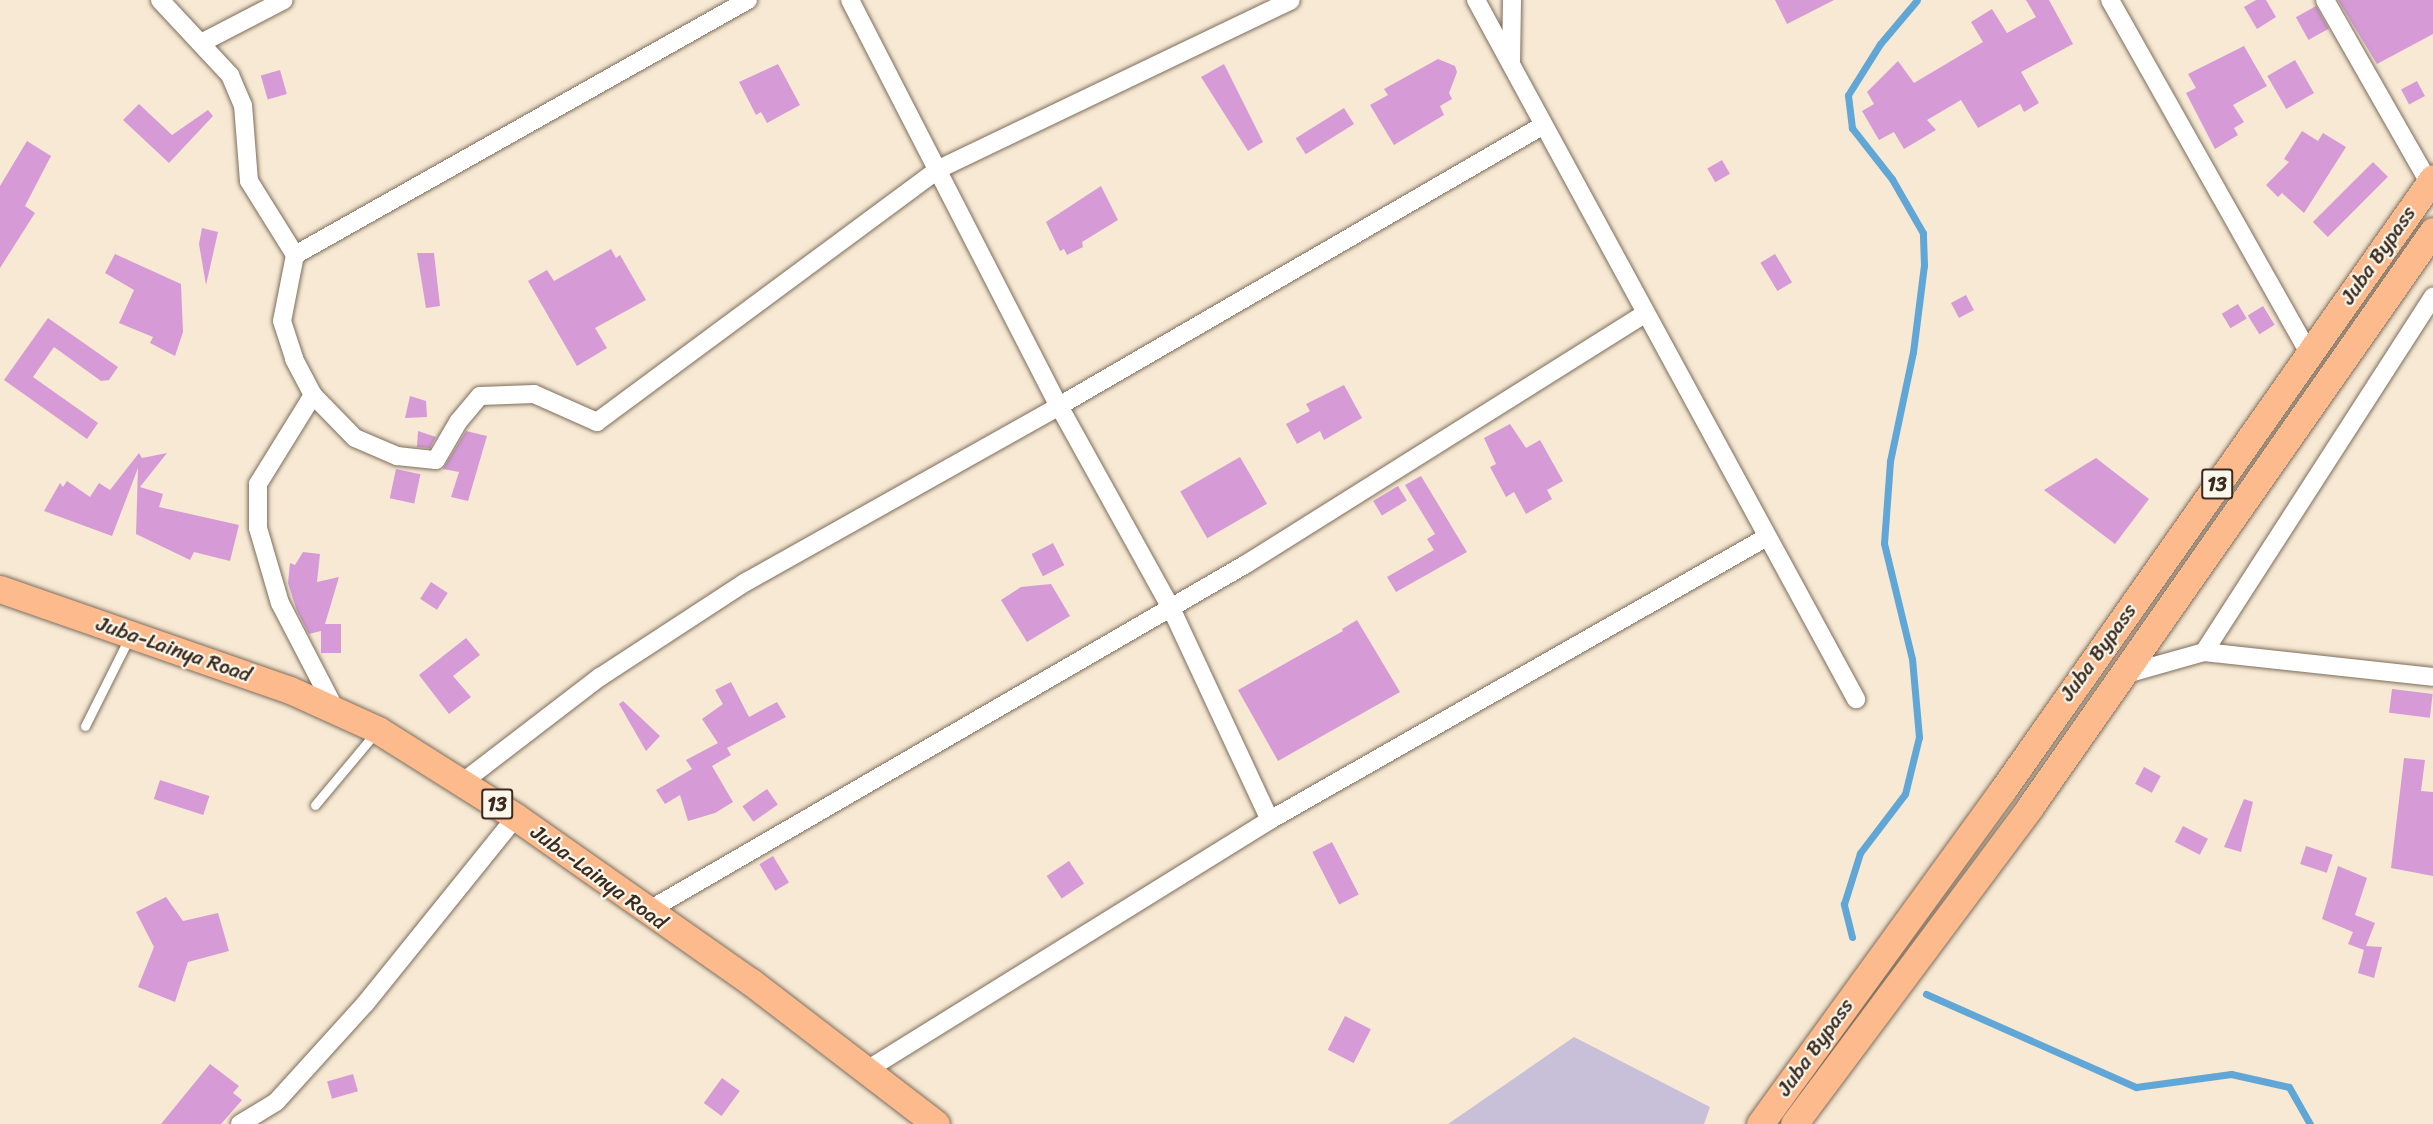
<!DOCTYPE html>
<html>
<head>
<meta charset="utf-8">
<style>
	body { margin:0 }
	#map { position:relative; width:2433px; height:1124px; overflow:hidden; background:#f7e9d3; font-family:Sriracha,sans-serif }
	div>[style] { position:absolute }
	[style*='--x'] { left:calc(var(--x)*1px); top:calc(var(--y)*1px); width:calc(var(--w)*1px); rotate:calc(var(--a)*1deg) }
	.industrial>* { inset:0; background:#c8bfd8 }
	.stream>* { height:7px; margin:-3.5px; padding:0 3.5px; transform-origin:3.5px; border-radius:3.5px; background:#60a6d6 }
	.building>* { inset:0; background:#d69bd7; transform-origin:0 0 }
	.roads { filter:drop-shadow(0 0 2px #7d6d5d) drop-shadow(0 0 2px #7d6d5d) }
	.service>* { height:9px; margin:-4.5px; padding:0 4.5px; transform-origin:4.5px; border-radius:4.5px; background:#fff }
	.minor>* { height:18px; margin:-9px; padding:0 9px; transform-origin:9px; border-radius:9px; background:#fff }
	.primary>* { height:27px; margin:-13.5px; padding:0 13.5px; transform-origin:13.5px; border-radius:13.5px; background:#fcba8d }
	span { translate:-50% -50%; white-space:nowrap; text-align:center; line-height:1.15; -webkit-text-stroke:4.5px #fbf7ec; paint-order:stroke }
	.shield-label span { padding:2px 4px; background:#fbf7ec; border:2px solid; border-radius:4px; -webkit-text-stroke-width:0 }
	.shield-label { font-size:20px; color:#3b2a1e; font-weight:700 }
	.street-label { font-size:21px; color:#3b2a1e }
</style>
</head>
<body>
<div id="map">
	<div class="industrial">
		<i style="clip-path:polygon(1574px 1037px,1710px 1107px,1704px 1124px,1448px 1124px)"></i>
	</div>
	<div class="stream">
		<i style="--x:1852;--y:937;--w:34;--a:-104"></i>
		<i style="--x:1844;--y:904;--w:53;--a:-72.6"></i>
		<i style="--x:1860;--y:853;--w:74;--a:-52.7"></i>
		<i style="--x:1905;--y:794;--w:59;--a:-76.2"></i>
		<i style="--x:1919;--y:737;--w:78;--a:-95.1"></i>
		<i style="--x:1912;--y:659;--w:119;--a:-103.6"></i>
		<i style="--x:1884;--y:543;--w:82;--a:-85.8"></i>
		<i style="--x:1890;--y:461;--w:111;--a:-78.1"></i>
		<i style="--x:1913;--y:352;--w:88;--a:-82.8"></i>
		<i style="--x:1924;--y:265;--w:32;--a:-92"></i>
		<i style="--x:1923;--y:233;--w:62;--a:-119.9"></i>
		<i style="--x:1892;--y:179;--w:65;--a:-128.1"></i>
		<i style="--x:1852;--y:128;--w:33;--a:-97"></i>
		<i style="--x:1848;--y:95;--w:60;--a:-57.9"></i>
		<i style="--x:1880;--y:44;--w:57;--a:-49.9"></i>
		<i style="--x:1926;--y:994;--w:230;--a:23.9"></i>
		<i style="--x:2136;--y:1087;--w:96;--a:-7.8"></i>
		<i style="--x:2231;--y:1074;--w:59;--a:12.6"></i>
		<i style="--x:2289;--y:1087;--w:43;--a:60.4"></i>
	</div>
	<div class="building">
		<i style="clip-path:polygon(1775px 0,1834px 0,1787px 24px)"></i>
		<i style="clip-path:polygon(2026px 0,2049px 0,2073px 44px,2021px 72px,2039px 103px,2024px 112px,2020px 104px,1978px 128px,1961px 100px,1927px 120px,1936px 130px,1904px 149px,1894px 132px,1879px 140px,1862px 111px,1874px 104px,1867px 92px,1898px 61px,1914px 83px,1983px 42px,1971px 22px,1992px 9px,2007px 33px,2036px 17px)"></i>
		<i style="clip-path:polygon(2256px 0,2266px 0,2276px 17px,2257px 29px,2244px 7px)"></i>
		<i style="clip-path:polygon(2338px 0,2433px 0,2433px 34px,2377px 64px)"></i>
		<i style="left:2316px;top:6px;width:26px;height:23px;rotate:61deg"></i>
		<i style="clip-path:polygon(2244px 46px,2267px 86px,2233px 105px,2244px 122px,2234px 128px,2238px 135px,2215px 149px,2186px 93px,2196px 88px,2188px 74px)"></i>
		<i style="clip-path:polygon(1438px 59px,1455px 66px,1457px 72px,1449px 93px,1452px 99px,1440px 106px,1444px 115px,1394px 145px,1370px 105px,1388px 95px,1384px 89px)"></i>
		<i style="left:2295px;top:60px;width:38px;height:32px;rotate:60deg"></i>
		<i style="clip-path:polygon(778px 64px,800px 105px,767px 123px,761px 112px,756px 115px,739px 82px)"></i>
		<i style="clip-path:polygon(1224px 64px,1263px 142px,1248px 151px,1201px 77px)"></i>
		<i style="left:280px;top:70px;width:25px;height:20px;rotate:74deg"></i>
		<i style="left:2417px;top:81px;width:17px;height:18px;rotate:62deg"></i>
		<i style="clip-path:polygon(139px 104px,172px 135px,208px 110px,213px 116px,169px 163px,123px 120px)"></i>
		<i style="left:1344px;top:108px;width:19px;height:57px;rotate:58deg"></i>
		<i style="clip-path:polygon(2302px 131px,2318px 141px,2323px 133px,2346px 147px,2304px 213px,2282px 193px,2278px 197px,2266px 185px,2289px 162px,2284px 159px)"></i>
		<i style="clip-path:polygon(27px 141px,51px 156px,25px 206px,35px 213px,0 268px,0 186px)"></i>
		<i style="left:1722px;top:160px;width:16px;height:17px;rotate:60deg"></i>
		<i style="left:2373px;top:162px;width:21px;height:85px;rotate:45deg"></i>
		<i style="clip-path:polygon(1101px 186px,1118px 220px,1082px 242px,1083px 247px,1067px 255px,1064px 249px,1060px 251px,1046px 222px)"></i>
		<i style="clip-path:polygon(202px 228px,218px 232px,206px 285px,199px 244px)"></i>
		<i style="clip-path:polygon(611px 249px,616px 258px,620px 255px,646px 300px,595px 328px,607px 348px,577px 366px,528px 281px,547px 270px,554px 281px)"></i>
		<i style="clip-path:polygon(417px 253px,434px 253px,440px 306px,426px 308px)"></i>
		<i style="clip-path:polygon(115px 254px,181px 284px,183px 332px,175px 356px,150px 343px,153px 337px,119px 323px,134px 290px,105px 273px)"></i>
		<i style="left:1775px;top:254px;width:33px;height:17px;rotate:59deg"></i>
		<i style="left:1966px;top:295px;width:17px;height:17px;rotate:62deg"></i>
		<i style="left:2238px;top:304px;width:17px;height:19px;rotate:59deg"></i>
		<i style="left:2263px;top:306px;width:22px;height:18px;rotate:58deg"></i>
		<i style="clip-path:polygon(48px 318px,118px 367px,109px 380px,101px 381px,54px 347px,33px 377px,98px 423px,87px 439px,4px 380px)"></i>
		<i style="clip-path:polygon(1344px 385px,1362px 418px,1324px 440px,1320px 431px,1297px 444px,1286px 424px,1310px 411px,1306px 404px)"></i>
		<i style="clip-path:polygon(410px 396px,426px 401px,427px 417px,405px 418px)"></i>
		<i style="clip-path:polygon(1510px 424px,1526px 448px,1540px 440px,1563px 481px,1547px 490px,1552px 499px,1526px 514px,1514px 492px,1506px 497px,1490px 467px,1496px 464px,1484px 438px)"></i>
		<i style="clip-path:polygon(418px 431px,436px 437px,430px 448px,417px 447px)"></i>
		<i style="clip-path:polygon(466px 431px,487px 436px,468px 501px,451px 497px,459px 472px,443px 469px)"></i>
		<i style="clip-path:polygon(139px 453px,142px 458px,167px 453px,140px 487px,163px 494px,159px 507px,239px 525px,230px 561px,194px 552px,190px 560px,136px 534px,138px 468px,112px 536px,44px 511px,60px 483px,63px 487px,67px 481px,90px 497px,99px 483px,110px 490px)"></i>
		<i style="left:1240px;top:457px;width:54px;height:69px;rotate:60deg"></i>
		<i style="clip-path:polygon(2096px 458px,2149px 499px,2115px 544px,2044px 490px)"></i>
		<i style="left:396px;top:469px;width:25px;height:30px;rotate:12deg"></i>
		<i style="clip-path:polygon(1421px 476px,1467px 552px,1396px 592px,1387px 577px,1434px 550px,1427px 539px,1435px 534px,1405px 485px)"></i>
		<i style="left:1398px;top:486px;width:17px;height:29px;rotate:59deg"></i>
		<i style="left:1053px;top:543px;width:25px;height:24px;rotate:63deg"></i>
		<i style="clip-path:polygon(303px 552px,320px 554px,317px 582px,339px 577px,325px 624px,341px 624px,341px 653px,321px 653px,321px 631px,309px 634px,297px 611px,288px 583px,290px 563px,295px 565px)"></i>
		<i style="left:431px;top:582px;width:20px;height:20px;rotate:33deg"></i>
		<i style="clip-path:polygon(1051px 584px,1070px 616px,1027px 642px,1001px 600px,1021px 587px)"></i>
		<i style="clip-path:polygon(1357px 620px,1400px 692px,1278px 761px,1238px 690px,1343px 631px,1342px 629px)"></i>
		<i style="clip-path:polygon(466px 638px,480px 655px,453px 676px,471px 697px,449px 714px,419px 675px)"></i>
		<i style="clip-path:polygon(731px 682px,749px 717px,777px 702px,786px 717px,727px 748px,731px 755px,712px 766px,733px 802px,715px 813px,688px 821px,680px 795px,665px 804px,656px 790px,692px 769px,686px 760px,718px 743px,702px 719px,723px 704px,715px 690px)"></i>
		<i style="left:2392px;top:689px;width:41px;height:24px;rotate:7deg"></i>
		<i style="clip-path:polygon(623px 701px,660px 736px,646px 751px,619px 704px)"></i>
		<i style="clip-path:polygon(2404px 758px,2425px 760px,2421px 791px,2433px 792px,2433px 876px,2391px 868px)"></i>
		<i style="left:2144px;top:767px;width:19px;height:19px;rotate:28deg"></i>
		<i style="left:160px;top:780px;width:52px;height:20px;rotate:18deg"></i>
		<i style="left:767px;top:789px;width:19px;height:30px;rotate:55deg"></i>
		<i style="clip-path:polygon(2244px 799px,2253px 802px,2241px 852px,2224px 847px)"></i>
		<i style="left:2183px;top:826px;width:28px;height:18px;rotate:27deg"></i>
		<i style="left:1332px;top:842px;width:59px;height:22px;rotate:63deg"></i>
		<i style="left:2306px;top:846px;width:28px;height:19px;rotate:18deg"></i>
		<i style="left:773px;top:856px;width:31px;height:16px;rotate:59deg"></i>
		<i style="left:1069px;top:861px;width:27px;height:27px;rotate:56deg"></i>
		<i style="clip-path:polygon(2338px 866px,2367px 878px,2355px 915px,2375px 923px,2366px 946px,2382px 947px,2374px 978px,2358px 973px,2364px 950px,2348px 944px,2353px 932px,2322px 919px)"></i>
		<i style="clip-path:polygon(166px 897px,183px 921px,218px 913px,229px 951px,188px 962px,175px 1002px,138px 987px,154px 947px,136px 912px)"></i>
		<i style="left:1345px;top:1016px;width:29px;height:38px;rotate:27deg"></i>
		<i style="clip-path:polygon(210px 1064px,239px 1086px,233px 1093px,242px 1100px,221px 1124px,161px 1124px)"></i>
		<i style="left:353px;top:1074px;width:18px;height:27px;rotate:74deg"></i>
		<i style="left:722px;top:1078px;width:22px;height:31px;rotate:36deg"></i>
	</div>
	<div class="roads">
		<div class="service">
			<i style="--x:85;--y:726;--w:98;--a:-63.4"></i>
			<i style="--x:315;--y:805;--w:95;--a:-50.1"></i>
		</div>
		<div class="minor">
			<i style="--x:160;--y:0;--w:103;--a:47"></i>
			<i style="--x:230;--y:75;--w:33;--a:67"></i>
			<i style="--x:243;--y:105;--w:76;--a:85.5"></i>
			<i style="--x:249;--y:181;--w:87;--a:58.1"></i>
			<i style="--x:295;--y:255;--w:67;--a:101.1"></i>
			<i style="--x:282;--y:321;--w:40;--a:72"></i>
			<i style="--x:294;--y:359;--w:41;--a:62.2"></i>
			<i style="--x:313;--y:395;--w:105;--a:121.7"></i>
			<i style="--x:258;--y:484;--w:44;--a:90"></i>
			<i style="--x:258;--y:528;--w:78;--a:73.7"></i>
			<i style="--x:280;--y:603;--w:119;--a:62.6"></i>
			<i style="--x:850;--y:0;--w:457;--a:62.8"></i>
			<i style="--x:1059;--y:406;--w:231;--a:61"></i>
			<i style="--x:1171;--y:608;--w:234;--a:65"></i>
			<i style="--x:1270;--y:820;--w:476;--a:148.2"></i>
			<i style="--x:1476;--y:0;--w:796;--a:61.47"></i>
			<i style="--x:2110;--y:0;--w:405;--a:60.6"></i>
			<i style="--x:2325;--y:0;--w:218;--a:60.3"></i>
			<i style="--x:201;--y:43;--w:93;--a:-27.4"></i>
			<i style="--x:1511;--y:64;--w:64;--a:-89.1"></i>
			<i style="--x:295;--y:255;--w:520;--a:-29.38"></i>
			<i style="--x:313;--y:395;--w:60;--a:45.7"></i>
			<i style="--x:355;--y:438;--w:46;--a:23.2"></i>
			<i style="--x:397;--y:456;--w:39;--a:6"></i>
			<i style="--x:436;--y:460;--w:44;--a:-59.9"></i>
			<i style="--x:458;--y:422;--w:34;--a:-50"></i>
			<i style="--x:480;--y:396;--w:54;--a:-2.1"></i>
			<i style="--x:534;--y:394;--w:69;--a:24"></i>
			<i style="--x:597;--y:422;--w:425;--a:-36.5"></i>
			<i style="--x:939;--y:169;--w:390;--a:-25.6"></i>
			<i style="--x:2204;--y:652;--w:423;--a:-57.2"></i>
			<i style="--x:2119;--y:676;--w:88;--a:-15.8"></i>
			<i style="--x:2204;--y:652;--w:230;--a:6.2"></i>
			<i style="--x:463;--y:782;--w:173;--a:-37.5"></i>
			<i style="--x:600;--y:677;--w:174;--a:-33.1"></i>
			<i style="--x:746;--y:582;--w:359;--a:-29.3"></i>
			<i style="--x:1059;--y:406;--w:558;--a:-30.1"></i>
			<i style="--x:1270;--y:820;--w:572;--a:-29.66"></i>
			<i style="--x:646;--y:912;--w:694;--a:-30.11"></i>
			<i style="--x:1246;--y:564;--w:471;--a:-32.1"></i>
			<i style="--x:240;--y:1124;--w:42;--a:-31.4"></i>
			<i style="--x:276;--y:1102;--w:132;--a:-47.8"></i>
			<i style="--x:365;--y:1004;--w:240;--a:-51.1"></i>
		</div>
		<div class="primary">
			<i style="--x:0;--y:589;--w:307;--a:19.2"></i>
			<i style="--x:290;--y:690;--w:97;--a:24.4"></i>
			<i style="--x:378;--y:730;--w:163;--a:32.2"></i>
			<i style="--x:516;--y:817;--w:287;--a:35.1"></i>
			<i style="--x:751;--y:982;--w:233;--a:37.5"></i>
			<i style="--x:1760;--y:1124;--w:412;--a:-54"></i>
			<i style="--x:2002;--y:791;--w:749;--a:-54.89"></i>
			<i style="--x:1794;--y:1124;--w:395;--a:-53.3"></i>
			<i style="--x:2030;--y:807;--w:703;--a:-55.02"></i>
		</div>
	</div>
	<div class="shield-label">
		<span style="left:2217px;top:484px">13</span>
		<span style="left:497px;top:804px">13</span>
	</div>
	<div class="street-label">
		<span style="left:2378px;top:255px;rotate:-55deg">Juba Bypass</span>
		<span style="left:174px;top:649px;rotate:19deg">Juba-Lainya Road</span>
		<span style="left:2098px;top:652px;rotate:-54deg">Juba Bypass</span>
		<span style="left:599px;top:877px;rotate:36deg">Juba-Lainya Road</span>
		<span style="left:1815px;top:1047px;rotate:-54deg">Juba Bypass</span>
	</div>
</div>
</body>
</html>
